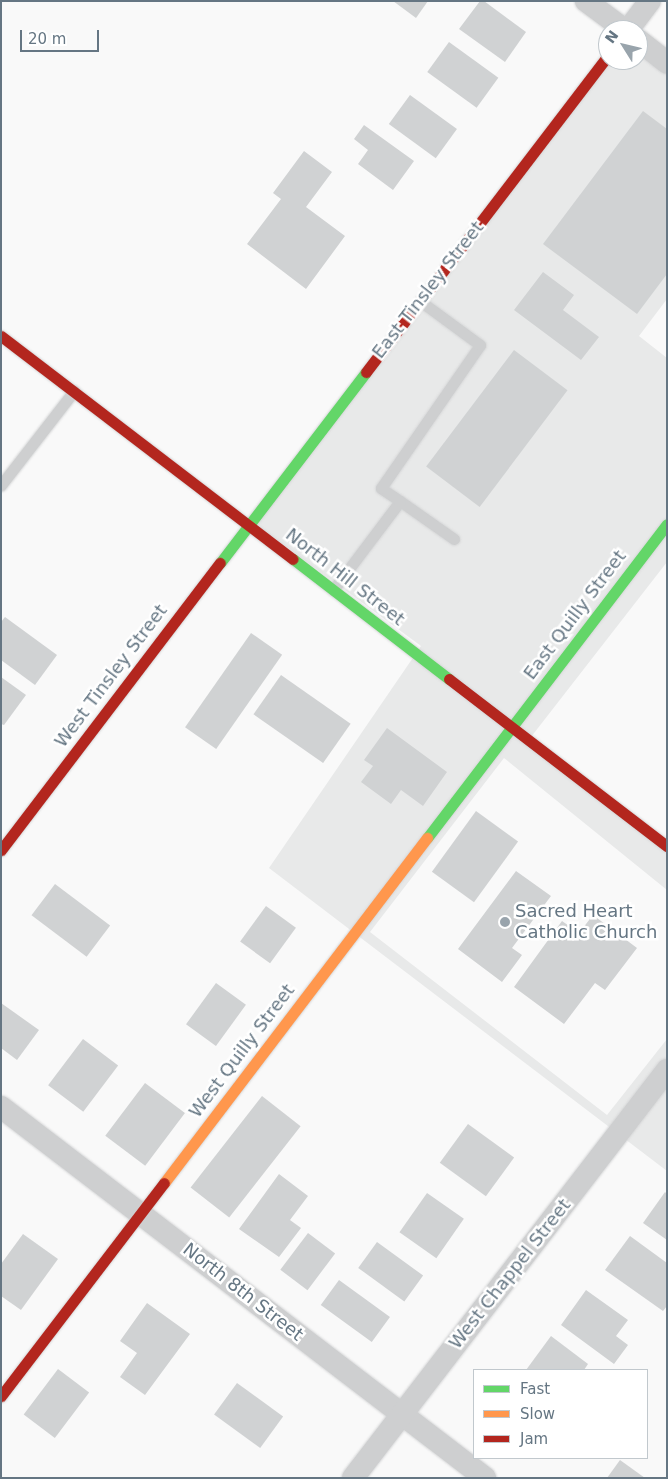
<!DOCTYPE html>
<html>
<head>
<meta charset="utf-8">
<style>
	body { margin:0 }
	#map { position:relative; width:668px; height:1479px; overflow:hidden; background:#f9f9f9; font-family:"DejaVu Sans",sans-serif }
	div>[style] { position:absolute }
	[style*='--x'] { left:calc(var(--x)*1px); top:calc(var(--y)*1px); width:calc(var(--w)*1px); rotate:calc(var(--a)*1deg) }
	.built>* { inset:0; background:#e8e9e9 }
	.building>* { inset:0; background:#d0d2d3; transform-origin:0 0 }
	.roads { filter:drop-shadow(0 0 1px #d5d6d7) drop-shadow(0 0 1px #d5d6d7) }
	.lane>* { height:11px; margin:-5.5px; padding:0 5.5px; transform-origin:5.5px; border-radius:5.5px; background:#cecfd0 }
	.street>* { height:22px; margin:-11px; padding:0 11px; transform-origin:11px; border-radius:11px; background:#cecfd0 }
	.fast>* { height:11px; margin:-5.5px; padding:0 5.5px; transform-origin:5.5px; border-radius:5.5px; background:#63d668 }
	.slow>* { height:11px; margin:-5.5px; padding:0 5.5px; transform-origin:5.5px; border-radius:5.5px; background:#ff974d }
	.jam>* { height:11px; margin:-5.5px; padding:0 5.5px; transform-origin:5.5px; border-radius:5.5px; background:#b3261e }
	.dots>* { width:14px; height:14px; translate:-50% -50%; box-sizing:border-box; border:2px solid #fff; border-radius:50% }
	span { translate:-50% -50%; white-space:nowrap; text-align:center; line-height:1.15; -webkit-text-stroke:5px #fff; paint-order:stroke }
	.street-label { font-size:18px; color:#657683 }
	.poi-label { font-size:18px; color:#657683 }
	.left { translate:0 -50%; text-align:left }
	.frame { position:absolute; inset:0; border:2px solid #657683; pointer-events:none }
	.legend { position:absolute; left:473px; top:1369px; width:175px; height:90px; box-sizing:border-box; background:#fff; border:1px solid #c1c8cd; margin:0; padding:6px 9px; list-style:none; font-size:15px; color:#657683 }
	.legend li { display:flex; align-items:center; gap:10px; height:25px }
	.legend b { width:25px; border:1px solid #c1c8cd }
	.north { position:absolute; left:598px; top:20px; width:50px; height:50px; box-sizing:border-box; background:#fff; border:1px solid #c1c8cd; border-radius:50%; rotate:306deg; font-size:14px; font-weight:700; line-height:20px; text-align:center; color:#657683 }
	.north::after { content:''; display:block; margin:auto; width:18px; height:22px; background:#99a4ac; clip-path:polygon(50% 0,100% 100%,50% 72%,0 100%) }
	.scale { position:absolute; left:20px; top:30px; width:79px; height:22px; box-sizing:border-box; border:2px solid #657683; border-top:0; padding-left:6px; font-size:15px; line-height:18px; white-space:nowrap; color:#657683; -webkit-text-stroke:4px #fff; paint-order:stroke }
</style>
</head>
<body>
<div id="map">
	<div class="built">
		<i style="clip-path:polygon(638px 31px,667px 54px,667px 299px,639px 336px,667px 358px,667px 562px,531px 737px,667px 850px,667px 890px,504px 758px,370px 932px,607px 1115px,667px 1039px,667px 1171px,269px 868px,421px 646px,257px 525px,611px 60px,638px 60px)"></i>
	</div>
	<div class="building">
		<i style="clip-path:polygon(393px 1px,428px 1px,416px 18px)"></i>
		<i style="clip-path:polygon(480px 1px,484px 1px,526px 32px,505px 62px,459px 29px)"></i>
		<i style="left:449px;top:42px;width:61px;height:37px;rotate:36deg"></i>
		<i style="left:410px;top:95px;width:58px;height:36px;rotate:36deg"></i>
		<i style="clip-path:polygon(643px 111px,667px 129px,667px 274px,637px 314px,543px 244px)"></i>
		<i style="clip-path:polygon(364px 125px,414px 161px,393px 190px,358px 164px,368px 150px,354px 139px)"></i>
		<i style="clip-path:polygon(304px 151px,332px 172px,306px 207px,345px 236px,306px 289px,247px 244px,281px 199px,273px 193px)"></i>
		<i style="clip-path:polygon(543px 272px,574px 295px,563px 310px,599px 337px,581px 360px,514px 310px)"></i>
		<i style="left:514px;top:350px;width:67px;height:146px;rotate:37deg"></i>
		<i style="clip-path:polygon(5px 617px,57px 655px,35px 685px,1px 660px,1px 622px)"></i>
		<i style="left:251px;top:633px;width:38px;height:115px;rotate:35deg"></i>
		<i style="left:281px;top:675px;width:85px;height:48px;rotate:35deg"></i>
		<i style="clip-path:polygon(1px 677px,26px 695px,4px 725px,1px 724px)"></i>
		<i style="clip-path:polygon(387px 728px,447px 772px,423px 806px,401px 790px,391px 804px,361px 782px,373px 766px,364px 760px)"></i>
		<i style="left:476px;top:811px;width:52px;height:75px;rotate:36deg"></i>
		<i style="clip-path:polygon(516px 871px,551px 896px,512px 948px,522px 955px,502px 982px,458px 949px)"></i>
		<i style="left:55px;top:884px;width:69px;height:39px;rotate:37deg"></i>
		<i style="left:266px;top:906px;width:37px;height:44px;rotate:36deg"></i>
		<i style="clip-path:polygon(593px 915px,637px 948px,605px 990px,595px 983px,564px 1024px,514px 987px,562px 921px,579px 933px)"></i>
		<i style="left:216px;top:983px;width:37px;height:51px;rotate:36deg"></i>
		<i style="clip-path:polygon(1px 1003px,39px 1030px,17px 1060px,1px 1048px)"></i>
		<i style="left:83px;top:1039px;width:44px;height:58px;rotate:37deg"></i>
		<i style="left:145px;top:1083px;width:50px;height:66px;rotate:37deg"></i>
		<i style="left:262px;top:1096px;width:49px;height:116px;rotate:38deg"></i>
		<i style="left:468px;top:1124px;width:57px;height:48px;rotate:36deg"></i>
		<i style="clip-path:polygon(279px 1174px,308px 1196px,290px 1220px,301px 1228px,279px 1257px,239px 1229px)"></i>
		<i style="clip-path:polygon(665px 1192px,667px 1194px,667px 1240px,643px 1223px)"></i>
		<i style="left:427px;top:1193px;width:45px;height:48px;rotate:35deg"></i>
		<i style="left:308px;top:1233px;width:34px;height:46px;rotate:37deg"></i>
		<i style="clip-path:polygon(23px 1234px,58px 1259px,21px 1310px,1px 1296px,1px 1264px)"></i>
		<i style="clip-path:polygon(630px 1236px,667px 1263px,667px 1306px,663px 1311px,605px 1270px)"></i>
		<i style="left:377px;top:1242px;width:57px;height:32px;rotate:36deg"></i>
		<i style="left:339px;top:1280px;width:63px;height:31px;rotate:36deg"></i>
		<i style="clip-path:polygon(586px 1290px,628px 1320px,616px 1336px,628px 1345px,614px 1364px,561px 1325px)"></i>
		<i style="clip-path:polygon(147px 1303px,190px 1334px,145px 1395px,120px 1377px,137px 1353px,120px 1341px)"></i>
		<i style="clip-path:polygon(551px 1336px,588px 1364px,584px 1370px,526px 1370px)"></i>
		<i style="left:58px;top:1369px;width:39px;height:57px;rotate:37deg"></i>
		<i style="left:237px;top:1383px;width:57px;height:39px;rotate:36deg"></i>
		<i style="clip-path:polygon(620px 1460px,645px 1478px,607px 1478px)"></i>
	</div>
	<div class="roads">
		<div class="lane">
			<i style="--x:1;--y:485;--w:119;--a:-52.2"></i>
			<i style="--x:400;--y:501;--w:66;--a:35.1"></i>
			<i style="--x:333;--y:590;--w:111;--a:-53"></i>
			<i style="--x:400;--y:501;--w:23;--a:-146"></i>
			<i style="--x:381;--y:488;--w:174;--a:-55.3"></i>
			<i style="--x:480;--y:345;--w:74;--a:-143.7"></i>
		</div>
		<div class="street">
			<i style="--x:586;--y:1;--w:49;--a:36.6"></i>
			<i style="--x:628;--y:30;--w:36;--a:-53"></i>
			<i style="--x:638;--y:40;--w:37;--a:38"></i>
			<i style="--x:1;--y:1107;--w:610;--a:37.47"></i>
			<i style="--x:353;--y:1478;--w:515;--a:-52.42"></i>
		</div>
		<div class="fast">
			<i style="--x:293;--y:559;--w:197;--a:37.6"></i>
			<i style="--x:220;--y:563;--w:240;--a:-52.6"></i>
			<i style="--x:427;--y:838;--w:395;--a:-52.6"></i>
		</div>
		<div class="slow">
			<i style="--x:164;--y:1183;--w:434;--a:-52.7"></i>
		</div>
		<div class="jam">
			<i style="--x:1;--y:336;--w:367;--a:37.4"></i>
			<i style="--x:366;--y:372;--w:398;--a:-52.6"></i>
			<i style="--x:449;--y:679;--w:275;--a:37.5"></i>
			<i style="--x:1;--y:850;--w:361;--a:-52.7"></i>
			<i style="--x:1;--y:1396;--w:268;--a:-52.6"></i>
		</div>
	</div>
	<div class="dots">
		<i style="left:505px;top:922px;background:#99a4ac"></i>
	</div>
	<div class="street-label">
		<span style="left:428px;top:290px;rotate:-52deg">East Tinsley Street</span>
		<span style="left:345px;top:577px;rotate:38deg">North Hill Street</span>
		<span style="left:575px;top:615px;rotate:-53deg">East Quilly Street</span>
		<span style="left:111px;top:676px;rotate:-53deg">West Tinsley Street</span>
		<span style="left:242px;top:1051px;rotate:-53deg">West Quilly Street</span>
		<span style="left:510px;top:1274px;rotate:-52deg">West Chappel Street</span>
		<span style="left:243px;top:1292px;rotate:38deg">North 8th Street</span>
	</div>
	<div class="poi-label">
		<span class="left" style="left:515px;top:922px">Sacred Heart<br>Catholic Church</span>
	</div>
	<div class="frame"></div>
	<ul class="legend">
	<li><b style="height:6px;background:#63d668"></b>Fast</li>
	<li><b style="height:6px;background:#ff974d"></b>Slow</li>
	<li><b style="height:6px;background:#b3261e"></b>Jam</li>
	</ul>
	<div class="north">N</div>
	<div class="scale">20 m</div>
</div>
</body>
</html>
